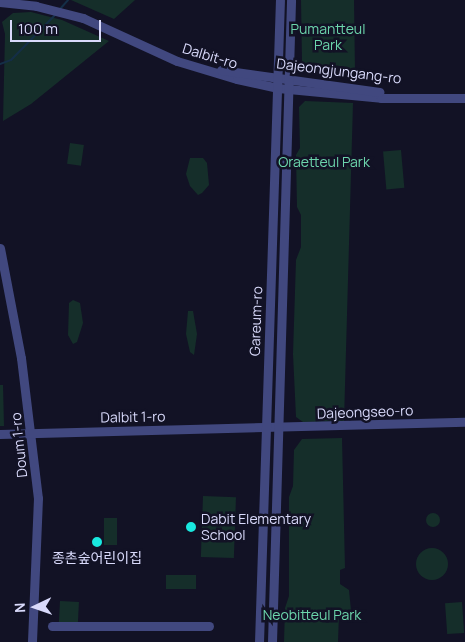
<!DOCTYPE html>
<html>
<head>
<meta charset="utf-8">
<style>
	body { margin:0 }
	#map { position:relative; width:465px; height:642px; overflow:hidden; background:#121225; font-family:Manrope,"Noto Sans KR",sans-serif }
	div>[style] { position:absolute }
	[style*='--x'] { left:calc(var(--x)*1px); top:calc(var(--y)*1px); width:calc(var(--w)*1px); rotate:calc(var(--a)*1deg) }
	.green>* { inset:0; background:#152e2a; transform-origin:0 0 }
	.round { border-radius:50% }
	.stream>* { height:2px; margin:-1px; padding:0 1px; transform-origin:1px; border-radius:1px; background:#142e47 }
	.minor>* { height:9px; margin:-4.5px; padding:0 4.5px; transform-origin:4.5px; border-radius:4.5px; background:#41487f }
	.dots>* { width:14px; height:14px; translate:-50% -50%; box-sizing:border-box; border:2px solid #121225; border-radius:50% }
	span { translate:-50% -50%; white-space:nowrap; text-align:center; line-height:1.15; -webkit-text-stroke:5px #121225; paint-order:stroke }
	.park-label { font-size:14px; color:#6cd5ac }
	.street-label { font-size:14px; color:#d9dafb }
	.poi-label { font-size:14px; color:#d9dafb }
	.left { translate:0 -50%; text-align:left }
	.north { position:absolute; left:10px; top:582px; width:50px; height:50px; -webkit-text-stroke:4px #121225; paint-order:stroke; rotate:267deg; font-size:14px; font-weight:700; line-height:20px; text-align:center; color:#d9dafb }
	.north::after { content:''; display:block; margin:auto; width:18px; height:22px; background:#d9dafb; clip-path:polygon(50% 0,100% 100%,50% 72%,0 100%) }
	.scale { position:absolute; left:10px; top:20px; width:91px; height:22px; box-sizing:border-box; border:2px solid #d9dafb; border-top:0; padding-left:6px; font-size:15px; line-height:18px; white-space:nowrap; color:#d9dafb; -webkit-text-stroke:4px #121225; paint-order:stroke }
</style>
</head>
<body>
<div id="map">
	<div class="green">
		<i style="clip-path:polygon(71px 0,135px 0,114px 19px)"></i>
		<i style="clip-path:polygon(301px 0,354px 0,355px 72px,307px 68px,302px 61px)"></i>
		<i style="clip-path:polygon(31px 12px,62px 20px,109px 41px,31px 104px,3px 121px,5px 34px,2px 22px,13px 13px)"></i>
		<i style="clip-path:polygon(305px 101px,353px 103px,344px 421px,303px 422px,296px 417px,293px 354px,296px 260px,301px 247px,301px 215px,297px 207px,296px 155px,300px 148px,299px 107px)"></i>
		<i style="left:70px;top:143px;width:14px;height:21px;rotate:8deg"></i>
		<i style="left:401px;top:150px;width:38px;height:18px;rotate:85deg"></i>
		<i style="clip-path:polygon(190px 158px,203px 158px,207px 163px,209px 185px,202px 193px,198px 195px,190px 186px,186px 174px)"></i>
		<i style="clip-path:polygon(73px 300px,80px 303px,83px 323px,77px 342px,73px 344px,68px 335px,69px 303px)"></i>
		<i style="clip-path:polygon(188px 311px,193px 311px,197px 334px,194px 355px,190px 352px,186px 334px)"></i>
		<i style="clip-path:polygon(3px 385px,4px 426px,0 426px,0 385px)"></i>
		<i style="clip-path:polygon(342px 438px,345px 568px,340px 570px,340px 584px,349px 590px,351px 610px,339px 614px,338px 642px,284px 642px,285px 608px,289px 596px,289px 497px,293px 486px,294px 450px,302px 439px)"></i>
		<i style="left:203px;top:496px;width:33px;height:61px;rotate:2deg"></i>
		<i class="round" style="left:426px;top:513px;width:14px;height:14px"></i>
		<i style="left:104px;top:518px;width:13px;height:27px"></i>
		<i class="round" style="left:416px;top:548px;width:32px;height:32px"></i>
		<i style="left:166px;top:575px;width:30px;height:14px"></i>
		<i style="left:60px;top:601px;width:19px;height:21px;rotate:3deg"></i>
		<i style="left:462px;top:602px;width:31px;height:17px;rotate:86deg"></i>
	</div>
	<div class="stream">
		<i style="--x:60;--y:9;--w:12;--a:-48"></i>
		<i style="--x:0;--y:64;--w:12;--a:-20"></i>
		<i style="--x:11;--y:60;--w:63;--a:-45.6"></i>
	</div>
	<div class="minor">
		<i style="--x:0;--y:2;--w:36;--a:6"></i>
		<i style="--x:36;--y:6;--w:49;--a:14.3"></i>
		<i style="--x:83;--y:18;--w:103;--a:24.6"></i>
		<i style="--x:177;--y:61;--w:63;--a:16.7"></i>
		<i style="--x:237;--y:79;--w:42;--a:12.4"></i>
		<i style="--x:278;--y:88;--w:103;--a:5.5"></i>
		<i style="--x:381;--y:98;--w:84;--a:0"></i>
		<i style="--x:221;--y:70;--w:160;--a:7.9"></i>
		<i style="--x:0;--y:248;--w:112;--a:79.2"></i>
		<i style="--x:21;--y:358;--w:141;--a:83.1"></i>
		<i style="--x:38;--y:498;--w:144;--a:92.4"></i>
		<i style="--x:0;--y:434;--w:465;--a:-1.5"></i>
		<i style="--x:52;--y:626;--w:157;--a:0"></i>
		<i style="--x:259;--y:642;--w:642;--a:-88.13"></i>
		<i style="--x:272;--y:642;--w:642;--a:-88.3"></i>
	</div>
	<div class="dots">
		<i style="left:191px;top:527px;background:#19e8df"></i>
		<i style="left:97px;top:542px;background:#19e8df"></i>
	</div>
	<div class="park-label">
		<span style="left:328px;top:37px">Pumantteul<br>Park</span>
		<span style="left:324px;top:162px">Oraetteul Park</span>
		<span style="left:312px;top:615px">Neobitteul Park</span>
	</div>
	<div class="street-label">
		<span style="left:210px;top:56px;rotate:17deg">Dalbit-ro</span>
		<span style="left:339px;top:71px;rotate:7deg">Dajeongjungang-ro</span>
		<span style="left:256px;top:321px;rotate:-88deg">Gareum-ro</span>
		<span style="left:365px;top:412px;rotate:-2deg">Dajeongseo-ro</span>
		<span style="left:133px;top:417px;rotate:-1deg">Dalbit 1-ro</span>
		<span style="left:19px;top:445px;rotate:-96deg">Doum 1-ro</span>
	</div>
	<div class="poi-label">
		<span class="left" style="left:201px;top:527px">Dabit Elementary<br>School</span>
		<span style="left:97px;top:558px">종촌숲어린이집</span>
	</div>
	<div class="north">N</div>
	<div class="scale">100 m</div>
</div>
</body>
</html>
